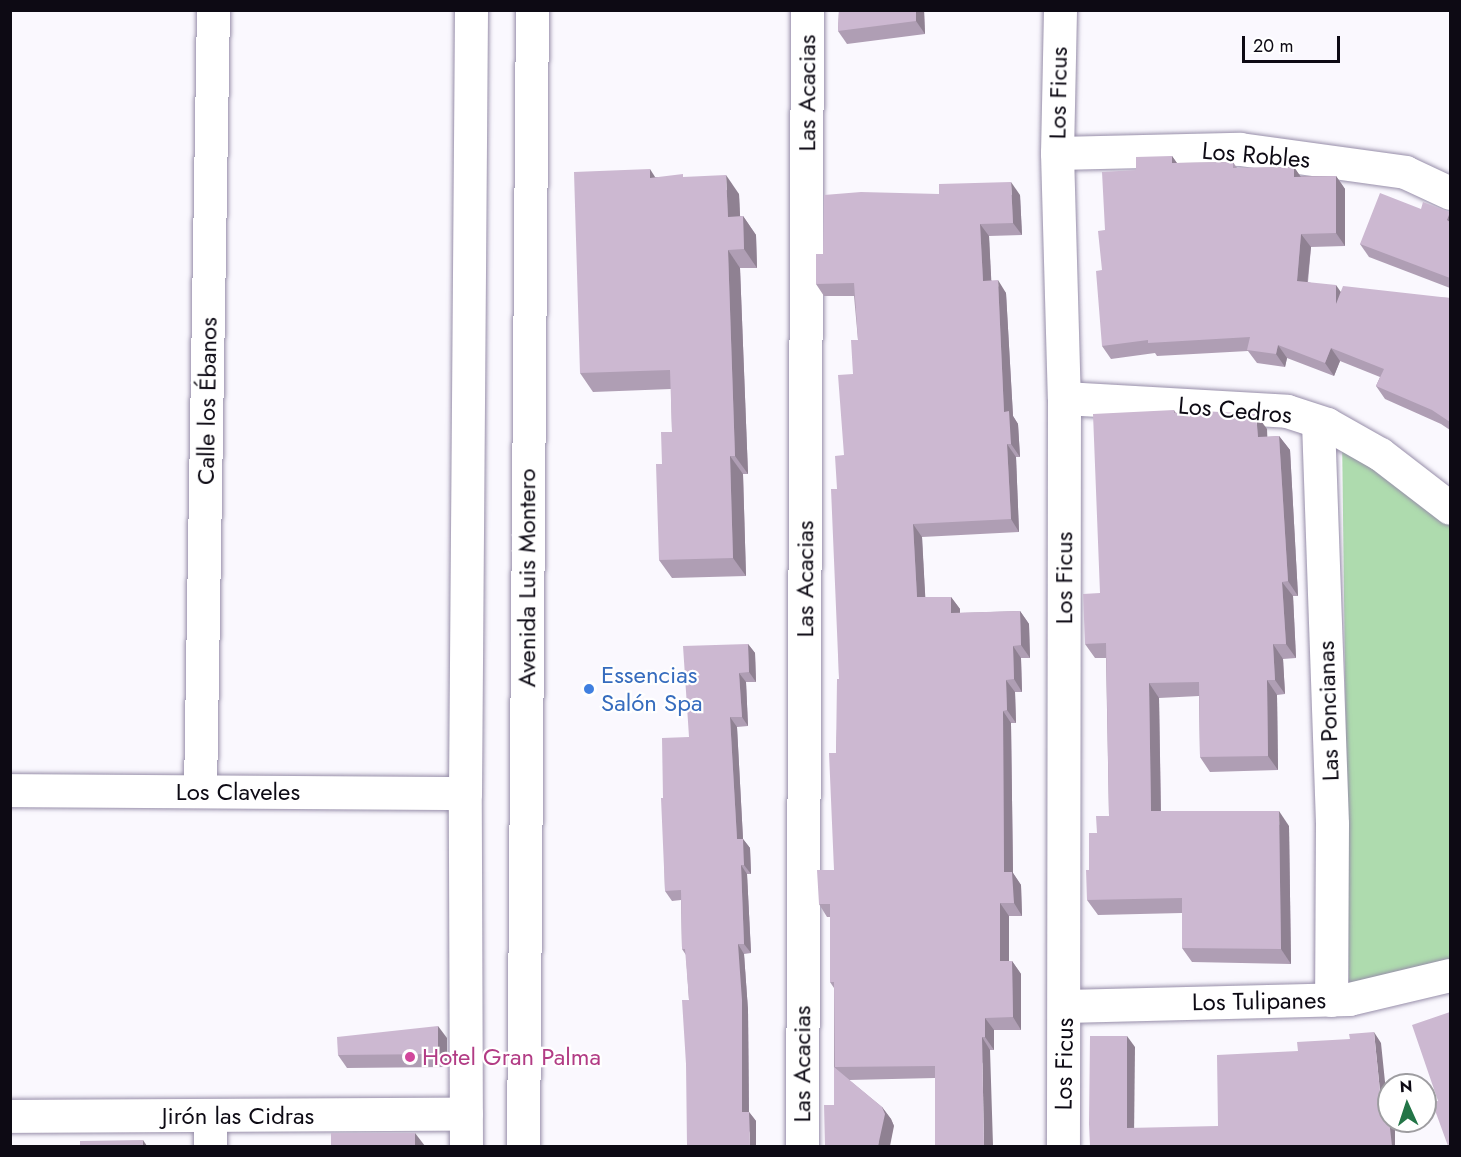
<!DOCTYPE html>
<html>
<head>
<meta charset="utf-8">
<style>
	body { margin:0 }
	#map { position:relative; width:1461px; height:1157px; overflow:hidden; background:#faf8fe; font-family:Jost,sans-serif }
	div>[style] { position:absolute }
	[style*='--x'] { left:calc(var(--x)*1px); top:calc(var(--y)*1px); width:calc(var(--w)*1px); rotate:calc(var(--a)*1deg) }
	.green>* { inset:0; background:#aedbae }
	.roads { filter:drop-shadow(0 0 2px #978ea9) drop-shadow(0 0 2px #978ea9) }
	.minor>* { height:33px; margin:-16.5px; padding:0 16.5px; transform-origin:16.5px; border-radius:16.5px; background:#fff }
	.major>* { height:33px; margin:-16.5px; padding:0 16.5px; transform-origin:16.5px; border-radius:16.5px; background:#fff }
	.wall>* { inset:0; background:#af9eb4 }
	.shaded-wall>* { inset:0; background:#8f8192; transform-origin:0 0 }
	.building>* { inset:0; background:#ccb8d1; transform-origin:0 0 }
	.dots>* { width:16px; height:16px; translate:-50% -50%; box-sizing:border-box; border:3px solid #fff; border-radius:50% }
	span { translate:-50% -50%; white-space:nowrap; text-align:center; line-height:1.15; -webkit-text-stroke:4.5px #fff; paint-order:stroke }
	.street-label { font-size:24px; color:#0d0a14 }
	.shop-label { font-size:24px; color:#366cbe }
	.left { translate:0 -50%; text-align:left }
	.hotel-label { font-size:24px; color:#b23c85 }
	.frame { position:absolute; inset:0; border:12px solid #0d0a14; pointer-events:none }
	.north { position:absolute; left:1377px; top:1073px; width:60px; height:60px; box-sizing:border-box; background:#fff; border:2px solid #9e9da1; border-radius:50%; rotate:357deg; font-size:16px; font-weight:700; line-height:24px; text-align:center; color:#0d0a14 }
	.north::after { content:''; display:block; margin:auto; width:21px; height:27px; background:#237547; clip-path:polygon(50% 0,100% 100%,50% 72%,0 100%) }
	.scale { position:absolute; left:1242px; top:36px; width:98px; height:27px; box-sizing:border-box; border:3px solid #0d0a14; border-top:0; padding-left:8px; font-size:18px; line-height:21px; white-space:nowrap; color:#0d0a14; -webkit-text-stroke:4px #fff; paint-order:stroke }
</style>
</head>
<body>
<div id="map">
	<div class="green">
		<i style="clip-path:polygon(1342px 433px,1450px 508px,1450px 975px,1349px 999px)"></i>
	</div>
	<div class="roads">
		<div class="minor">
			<i style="--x:1060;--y:10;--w:143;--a:91.2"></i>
			<i style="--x:1057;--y:153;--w:245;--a:88.4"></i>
			<i style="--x:1064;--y:398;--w:748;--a:90.08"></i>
			<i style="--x:1057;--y:153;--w:183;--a:-1.3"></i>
			<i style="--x:1240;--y:149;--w:167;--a:7.9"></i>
			<i style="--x:1405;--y:172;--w:50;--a:25"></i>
			<i style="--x:1064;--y:398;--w:223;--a:3.3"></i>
			<i style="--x:1287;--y:411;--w:42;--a:18"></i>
			<i style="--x:1327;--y:424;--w:61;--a:29.5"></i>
			<i style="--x:1380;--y:454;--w:88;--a:37.6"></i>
			<i style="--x:1318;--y:422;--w:402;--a:88"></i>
			<i style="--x:1332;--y:824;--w:176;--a:90.3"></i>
			<i style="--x:10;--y:790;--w:455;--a:0.4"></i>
			<i style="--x:200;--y:791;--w:781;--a:-89.05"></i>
			<i style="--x:1065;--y:1006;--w:284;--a:-1.4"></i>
			<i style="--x:1349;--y:999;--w:104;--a:-13.4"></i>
			<i style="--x:10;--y:1116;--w:456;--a:-0.3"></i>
			<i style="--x:210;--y:1146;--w:30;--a:-90"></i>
			<i style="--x:802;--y:1146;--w:1136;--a:-89.75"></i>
		</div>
		<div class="major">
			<i style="--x:466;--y:1146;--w:353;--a:-90.2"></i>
			<i style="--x:465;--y:793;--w:783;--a:-89.56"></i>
			<i style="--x:523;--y:1146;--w:1136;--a:-89.55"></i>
		</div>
	</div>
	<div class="wall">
		<i style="clip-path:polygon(839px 10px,924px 10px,925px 34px,847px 44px,838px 31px)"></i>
		<i style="clip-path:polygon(1172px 156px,1177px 163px,1233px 162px,1237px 168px,1294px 167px,1300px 176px,1336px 176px,1345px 189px,1345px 246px,1311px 247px,1308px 282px,1341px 292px,1450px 298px,1450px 430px,1441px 424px,1385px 399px,1376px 386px,1380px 377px,1340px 361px,1334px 376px,1287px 358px,1285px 367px,1257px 363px,1248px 351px,1157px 356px,1155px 353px,1111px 359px,1102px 346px,1102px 270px,1105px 230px,1136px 170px)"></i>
		<i style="clip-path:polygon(655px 177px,684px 177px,739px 194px,740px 216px,743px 216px,756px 235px,757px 268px,740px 268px,748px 474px,743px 474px,746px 576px,672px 578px,659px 560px,662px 464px,672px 432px,671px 389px,593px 392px,580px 373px)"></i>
		<i style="clip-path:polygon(939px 194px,1020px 195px,1022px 235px,989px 236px,991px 280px,1006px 293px,1013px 416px,1018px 424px,1020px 457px,1016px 457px,1019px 532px,922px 537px,925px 597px,951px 597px,960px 609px,960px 613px,1020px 611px,1029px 624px,1030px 658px,1021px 658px,1022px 692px,1015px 692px,1016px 723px,1011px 723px,1013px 873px,1021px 885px,1022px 916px,1009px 916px,1009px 961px,1012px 961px,1021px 974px,1021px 1030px,994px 1030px,994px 1050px,990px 1050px,935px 1146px,935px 1078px,849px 1080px,882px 1107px,891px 1119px,894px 1126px,834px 1105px,834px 988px,830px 982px,830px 917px,827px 917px,819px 904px,834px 870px,836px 753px,839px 679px,837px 489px,844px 455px,858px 340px,854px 296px,824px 296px,816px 284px,823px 254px)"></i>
		<i style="clip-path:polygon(1421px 209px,1450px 213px,1450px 288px,1369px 257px,1360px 244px)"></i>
		<i style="clip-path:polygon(1174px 410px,1176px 413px,1267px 429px,1267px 437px,1279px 436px,1290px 450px,1298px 596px,1293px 596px,1296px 658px,1283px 659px,1285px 694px,1277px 695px,1278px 770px,1210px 772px,1200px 757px,1199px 696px,1159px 698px,1161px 811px,1289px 826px,1291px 964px,1192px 962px,1182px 948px,1182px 913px,1098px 915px,1087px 900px,1089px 870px,1097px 833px,1109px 816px,1106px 658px,1095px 658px,1085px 644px)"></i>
		<i style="clip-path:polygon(748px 644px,755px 653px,756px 682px,746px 682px,748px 726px,737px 727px,743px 839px,750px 848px,751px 874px,747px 874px,751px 953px,744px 954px,748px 1010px,749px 1112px,756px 1121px,756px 1146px,689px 1000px,686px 955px,682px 949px,681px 900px,672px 901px,665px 891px,663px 798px,689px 737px)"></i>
		<i style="clip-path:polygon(447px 1038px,447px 1067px,347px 1068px,338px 1055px)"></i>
	</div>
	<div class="shaded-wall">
		<i style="clip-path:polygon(916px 10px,924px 10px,925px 34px,916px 21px)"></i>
		<i style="clip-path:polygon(1172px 156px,1181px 169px,1172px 163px)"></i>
		<i style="clip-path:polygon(1294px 167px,1303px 180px,1294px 177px)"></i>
		<i style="clip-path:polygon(650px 169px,662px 188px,650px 178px)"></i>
		<i style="clip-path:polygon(726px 175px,739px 194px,741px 235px,728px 217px)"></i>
		<i style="clip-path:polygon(1336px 176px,1345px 189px,1345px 246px,1336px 233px)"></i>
		<i style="clip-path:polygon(1011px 182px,1020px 195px,1022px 235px,1013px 223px)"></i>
		<i style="clip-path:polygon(1450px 212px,1450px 225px,1447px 220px)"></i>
		<i style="clip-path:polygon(743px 216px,756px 235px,757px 268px,744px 249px)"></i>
		<i style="clip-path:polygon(980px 224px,989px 236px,992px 294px,983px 281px)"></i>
		<i style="clip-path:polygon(1301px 234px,1311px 247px,1306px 294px,1297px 281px)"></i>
		<i style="clip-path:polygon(728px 250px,740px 268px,748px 474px,735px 456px)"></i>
		<i style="clip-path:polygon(998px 280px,1006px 293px,1013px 416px,1018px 424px,1020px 457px,1011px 444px,1004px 412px)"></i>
		<i style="clip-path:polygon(1336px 285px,1345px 298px,1336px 304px)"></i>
		<i style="clip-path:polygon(1278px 345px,1287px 358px,1285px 367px,1276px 354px)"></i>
		<i style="clip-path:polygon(1331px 348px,1340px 361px,1334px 376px,1325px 363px)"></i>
		<i style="clip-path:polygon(1256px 414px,1267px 429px,1268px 452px,1258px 437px)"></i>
		<i style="clip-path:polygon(1279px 436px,1290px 450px,1298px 596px,1288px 581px)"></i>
		<i style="clip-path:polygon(1007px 444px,1016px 457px,1019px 532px,1011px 519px)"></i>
		<i style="clip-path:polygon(730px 456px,743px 474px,746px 576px,733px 558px)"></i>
		<i style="clip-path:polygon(913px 524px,922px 537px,926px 610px,917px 597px)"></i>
		<i style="clip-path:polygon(1282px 582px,1293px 596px,1296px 658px,1286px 644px)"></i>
		<i style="clip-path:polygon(951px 597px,960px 609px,960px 626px,951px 613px)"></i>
		<i style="clip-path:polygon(1020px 611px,1029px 624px,1030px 658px,1021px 645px)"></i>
		<i style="clip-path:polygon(748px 644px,755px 653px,756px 682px,749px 672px)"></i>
		<i style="clip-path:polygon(1273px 644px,1283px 659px,1285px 694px,1275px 680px)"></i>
		<i style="clip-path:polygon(1013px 646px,1021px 658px,1022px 692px,1014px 679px)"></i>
		<i style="clip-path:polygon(739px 673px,746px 682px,748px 726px,742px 717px)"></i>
		<i style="clip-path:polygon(1006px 680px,1015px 692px,1016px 723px,1007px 710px)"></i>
		<i style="clip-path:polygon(1267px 680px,1277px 695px,1278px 770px,1268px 756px)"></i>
		<i style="clip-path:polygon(1149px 683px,1159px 698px,1161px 826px,1151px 811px)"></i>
		<i style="clip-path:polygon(1003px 711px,1011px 723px,1013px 873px,1021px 885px,1022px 916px,1014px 903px,1004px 872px)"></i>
		<i style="clip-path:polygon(730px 717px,737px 727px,743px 839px,750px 848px,751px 874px,744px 865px,737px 839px)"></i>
		<i style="clip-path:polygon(1279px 811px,1289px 826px,1291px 964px,1281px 949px)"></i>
		<i style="clip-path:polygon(741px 865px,747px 874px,751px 953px,744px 944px)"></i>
		<i style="clip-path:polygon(1000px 903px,1009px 916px,1009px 974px,1000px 961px)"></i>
		<i style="clip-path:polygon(738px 944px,744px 954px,748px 1010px,749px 1121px,742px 1112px)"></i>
		<i style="clip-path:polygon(1012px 961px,1021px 974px,1021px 1030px,1013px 1017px)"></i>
		<i style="clip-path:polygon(985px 1018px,994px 1030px,994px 1050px,985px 1037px)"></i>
		<i style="clip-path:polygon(438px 1026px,447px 1038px,447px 1067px,438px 1054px)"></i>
		<i style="clip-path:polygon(1374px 1032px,1381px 1043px,1388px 1111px,1389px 1112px,1389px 1120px,1382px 1111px)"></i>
		<i style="clip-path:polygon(1127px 1036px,1135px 1047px,1134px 1138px,1127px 1128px)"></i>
		<i style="clip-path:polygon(982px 1037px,990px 1050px,993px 1146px,984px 1146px)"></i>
		<i style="clip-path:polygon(882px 1107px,891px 1119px,894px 1126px,890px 1146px,878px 1146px)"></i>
		<i style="clip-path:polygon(749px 1112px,756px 1121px,756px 1146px,750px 1146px)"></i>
		<i style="left:1389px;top:1121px;width:6px;height:25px"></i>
		<i style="clip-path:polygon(415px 1133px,425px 1146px,415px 1146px)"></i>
		<i style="clip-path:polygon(143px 1140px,147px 1146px,143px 1146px)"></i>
	</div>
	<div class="building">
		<i style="clip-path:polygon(839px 10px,916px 10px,916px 21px,838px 31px)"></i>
		<i style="clip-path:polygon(1172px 156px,1172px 163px,1233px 162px,1233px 168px,1294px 167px,1294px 177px,1336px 176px,1336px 233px,1301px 234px,1297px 281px,1336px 285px,1336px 304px,1343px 286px,1450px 298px,1450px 422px,1432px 410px,1376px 386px,1384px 369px,1331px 348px,1325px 363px,1278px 345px,1276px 354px,1247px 350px,1250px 337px,1148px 343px,1148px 340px,1102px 346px,1096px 271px,1102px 270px,1098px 231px,1105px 230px,1102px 172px,1136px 170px,1136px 157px)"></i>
		<i style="clip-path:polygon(650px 169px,650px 178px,683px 174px,683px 177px,726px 175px,728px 217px,743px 216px,744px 249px,728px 250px,735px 456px,730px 456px,733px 558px,659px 560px,656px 464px,662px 464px,661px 432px,672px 432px,670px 370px,580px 373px,574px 172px)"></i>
		<i style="clip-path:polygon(1011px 182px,1013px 223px,980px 224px,983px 281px,998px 280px,1004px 412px,1009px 411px,1011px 444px,1007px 444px,1011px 519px,913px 524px,917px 597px,951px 597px,951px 613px,1020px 611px,1021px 645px,1013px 646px,1014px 679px,1006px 680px,1007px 710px,1003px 711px,1004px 872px,1012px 872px,1014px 903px,1000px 903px,1000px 961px,1012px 961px,1013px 1017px,985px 1018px,985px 1037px,982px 1037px,984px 1146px,997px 1146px,935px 1146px,935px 1066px,835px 1067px,834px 982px,830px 982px,830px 904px,819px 904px,817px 870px,834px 870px,829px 753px,836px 753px,837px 679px,839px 679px,831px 489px,837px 489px,835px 456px,844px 455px,838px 375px,853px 374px,851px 340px,858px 340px,854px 283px,816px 284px,816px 254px,823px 254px,824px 195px,861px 192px,939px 194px,939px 184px)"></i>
		<i style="clip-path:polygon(1380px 193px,1421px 209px,1423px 202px,1450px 212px,1447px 220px,1450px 222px,1450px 278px,1360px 244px)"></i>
		<i style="clip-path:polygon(1174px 410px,1174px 413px,1202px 411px,1256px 414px,1258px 437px,1279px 436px,1288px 581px,1282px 582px,1286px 644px,1273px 644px,1275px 680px,1267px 680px,1268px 756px,1200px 757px,1199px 682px,1149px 683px,1151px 811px,1279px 811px,1281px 949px,1182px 948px,1182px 898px,1087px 900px,1086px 870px,1089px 870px,1089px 833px,1097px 833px,1096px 816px,1109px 816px,1106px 643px,1085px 644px,1083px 594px,1100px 593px,1093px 414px)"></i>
		<i style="clip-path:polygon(748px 644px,749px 672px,739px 673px,742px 717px,730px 717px,737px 839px,743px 839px,744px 865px,741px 865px,744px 944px,738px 944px,742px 1000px,742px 1112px,749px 1112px,750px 1146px,687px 1146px,686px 1064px,682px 1000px,689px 1000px,685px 949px,682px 949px,681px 890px,665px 891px,661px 798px,663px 798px,662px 738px,689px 737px,683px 646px)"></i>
		<i style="clip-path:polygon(1450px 1012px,1450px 1146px,1448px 1146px,1432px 1102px,1438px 1101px,1412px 1025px)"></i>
		<i style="clip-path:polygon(438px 1026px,438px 1054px,338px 1055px,337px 1037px)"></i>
		<i style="clip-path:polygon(1374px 1032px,1382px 1111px,1388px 1110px,1392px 1146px,1090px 1146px,1089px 1124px,1090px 1036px,1127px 1036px,1127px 1128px,1218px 1126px,1217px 1055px,1298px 1051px,1297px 1042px,1350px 1039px,1349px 1034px)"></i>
		<i style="clip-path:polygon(834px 1067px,882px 1107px,885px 1114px,878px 1146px,825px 1146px,824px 1105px,834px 1105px)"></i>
		<i style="left:415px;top:1133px;width:13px;height:84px;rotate:90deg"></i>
		<i style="clip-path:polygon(143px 1140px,143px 1146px,80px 1146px,80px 1141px)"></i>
	</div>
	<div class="dots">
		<i style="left:589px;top:689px;background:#3f7fe0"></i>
		<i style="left:410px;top:1057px;background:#d1479c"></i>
	</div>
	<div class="street-label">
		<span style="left:807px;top:93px;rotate:-90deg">Las Acacias</span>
		<span style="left:1058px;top:93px;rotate:-89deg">Los Ficus</span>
		<span style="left:1256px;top:155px;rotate:5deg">Los Robles</span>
		<span style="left:207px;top:401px;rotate:-89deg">Calle los Ébanos</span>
		<span style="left:1235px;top:410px;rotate:5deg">Los Cedros</span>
		<span style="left:527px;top:578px;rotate:-90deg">Avenida Luis Montero</span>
		<span style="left:1064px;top:578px;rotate:-90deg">Los Ficus</span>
		<span style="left:805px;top:579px;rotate:-90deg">Las Acacias</span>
		<span style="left:1328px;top:711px;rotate:-92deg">Las Poncianas</span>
		<span style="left:238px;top:792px">Los Claveles</span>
		<span style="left:1259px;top:1001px;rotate:-1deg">Los Tulipanes</span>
		<span style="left:802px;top:1064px;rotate:-90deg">Las Acacias</span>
		<span style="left:1064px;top:1064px;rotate:-89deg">Los Ficus</span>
		<span style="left:238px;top:1116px">Jirón las Cidras</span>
	</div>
	<div class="shop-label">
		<span class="left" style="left:601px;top:689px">Essencias<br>Salón Spa</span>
	</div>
	<div class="hotel-label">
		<span class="left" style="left:422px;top:1057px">Hotel Gran Palma</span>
	</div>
	<div class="frame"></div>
	<div class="north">N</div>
	<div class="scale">20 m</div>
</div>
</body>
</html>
